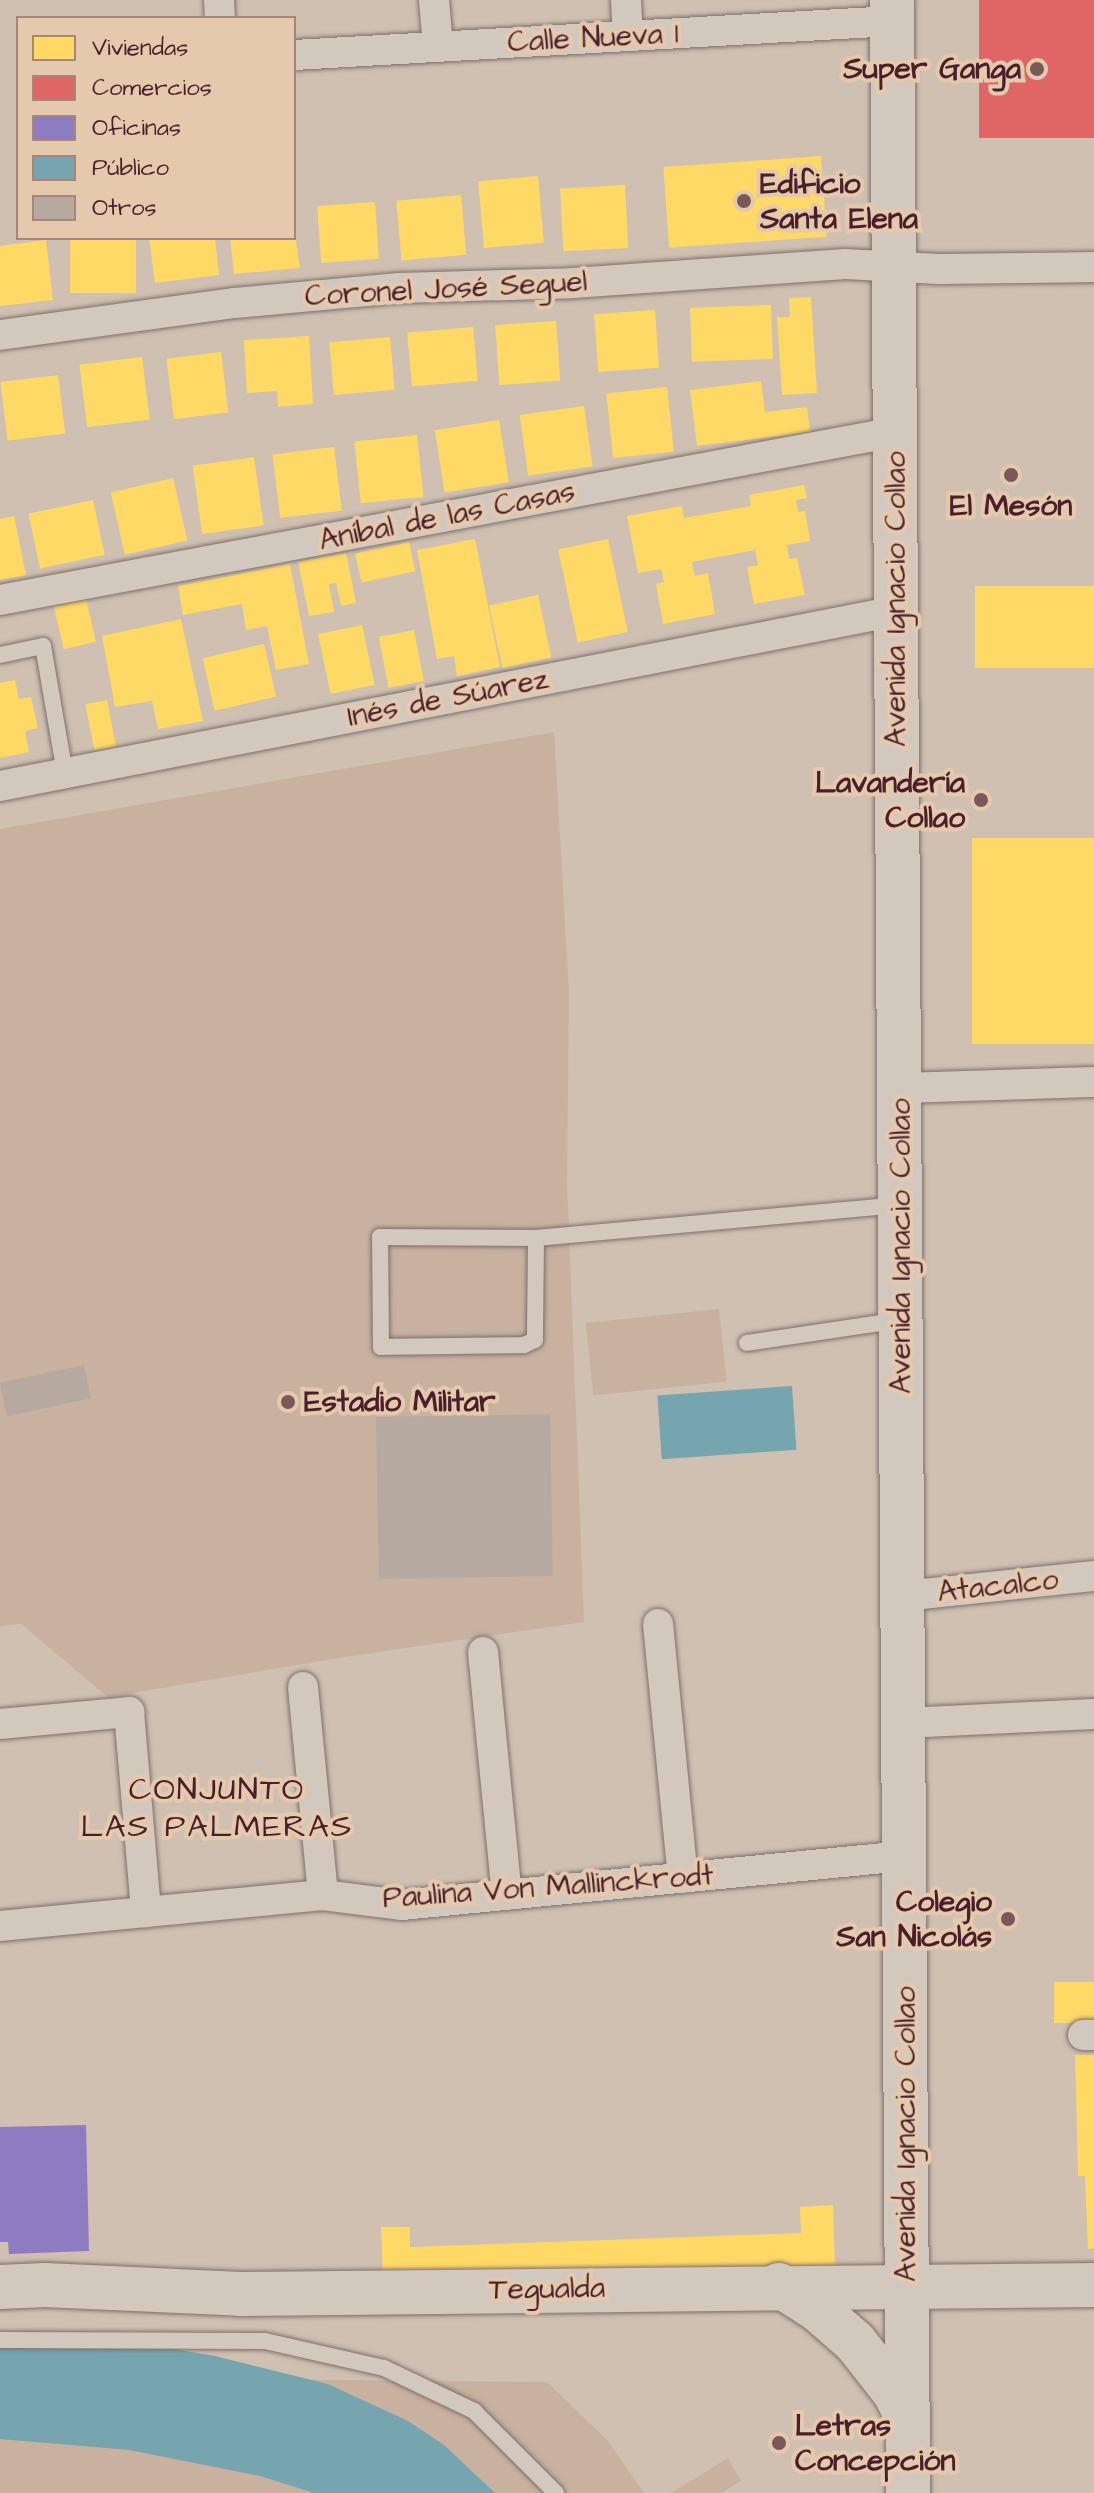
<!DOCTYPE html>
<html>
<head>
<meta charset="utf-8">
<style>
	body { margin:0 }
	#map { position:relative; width:1094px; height:2493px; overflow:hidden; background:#cfc0b1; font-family:"Architects Daughter",sans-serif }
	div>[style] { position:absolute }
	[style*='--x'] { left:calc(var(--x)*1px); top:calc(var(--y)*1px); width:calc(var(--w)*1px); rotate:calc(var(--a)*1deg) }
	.green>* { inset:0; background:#c8b19f; transform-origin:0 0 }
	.homes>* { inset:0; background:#ffd966; transform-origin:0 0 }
	.shops>* { inset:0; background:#e06666; transform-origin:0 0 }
	.offices>* { inset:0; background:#8e7cc3 }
	.public>* { inset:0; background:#76a5af; transform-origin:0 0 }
	.building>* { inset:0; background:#b6a99f; transform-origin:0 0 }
	.roads { filter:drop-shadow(0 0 2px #7e6f6b) drop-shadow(0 0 2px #7e6f6b) }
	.lane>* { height:16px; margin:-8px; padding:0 8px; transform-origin:8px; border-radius:8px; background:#d2c8bd }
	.street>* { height:30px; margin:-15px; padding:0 15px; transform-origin:15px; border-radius:15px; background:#d2c8bd }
	.secondary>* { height:44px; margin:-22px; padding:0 22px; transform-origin:22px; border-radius:22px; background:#d2c8bd }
	.dots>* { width:22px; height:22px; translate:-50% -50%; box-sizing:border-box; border:4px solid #e5c9ac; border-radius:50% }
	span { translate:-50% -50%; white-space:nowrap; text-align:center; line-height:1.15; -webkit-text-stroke:8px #e5c9ac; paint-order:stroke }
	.street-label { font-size:30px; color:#4a1f2b }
	.poi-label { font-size:30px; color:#4a1f2b; font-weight:700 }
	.right { translate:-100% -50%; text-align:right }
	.left { translate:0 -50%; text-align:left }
	.neighbourhood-label { font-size:32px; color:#4a1f2b; letter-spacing:2px }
	.legend { position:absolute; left:16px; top:16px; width:280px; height:224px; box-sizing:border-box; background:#e5c9ac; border:2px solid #a78578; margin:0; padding:10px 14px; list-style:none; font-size:24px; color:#4a1f2b }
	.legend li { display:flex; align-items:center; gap:16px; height:40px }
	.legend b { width:40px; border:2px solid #a78578 }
</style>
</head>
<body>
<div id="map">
	<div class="green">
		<i style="clip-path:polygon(554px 732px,569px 993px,567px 1182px,584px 1622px,351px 1656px,108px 1697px,21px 1624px,0 1626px,0 829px)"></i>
		<i style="left:719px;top:1309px;width:73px;height:134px;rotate:84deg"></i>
		<i style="clip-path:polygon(0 2377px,547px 2382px,607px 2440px,644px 2493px,0 2493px)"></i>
		<i style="clip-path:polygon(728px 2458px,741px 2481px,721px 2493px,671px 2493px)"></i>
	</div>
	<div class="homes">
		<i style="left:821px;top:156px;width:81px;height:158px;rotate:86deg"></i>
		<i style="left:538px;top:176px;width:67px;height:60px;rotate:85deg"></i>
		<i style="left:625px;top:185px;width:63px;height:65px;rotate:87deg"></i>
		<i style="left:461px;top:195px;width:60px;height:65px;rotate:85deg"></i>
		<i style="left:375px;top:202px;width:57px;height:58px;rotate:86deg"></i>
		<i style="clip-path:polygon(294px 228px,300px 268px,234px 274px,230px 238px,294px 238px)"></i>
		<i style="left:70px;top:238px;width:66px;height:55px"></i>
		<i style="clip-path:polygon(149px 238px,215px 238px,219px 275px,155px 283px)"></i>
		<i style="clip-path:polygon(46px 240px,53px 300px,0 306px,0 246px)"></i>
		<i style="clip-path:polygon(811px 297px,817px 393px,782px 395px,777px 317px,790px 317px,789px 298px)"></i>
		<i style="left:771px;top:305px;width:54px;height:81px;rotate:88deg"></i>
		<i style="left:655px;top:310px;width:58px;height:61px;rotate:86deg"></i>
		<i style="left:556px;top:321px;width:60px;height:61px;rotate:86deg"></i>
		<i style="left:473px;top:327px;width:54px;height:66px;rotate:85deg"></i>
		<i style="clip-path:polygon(309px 336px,313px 404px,278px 407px,277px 391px,247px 393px,244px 340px)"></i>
		<i style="left:390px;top:337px;width:53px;height:61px;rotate:85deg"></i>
		<i style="left:221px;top:352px;width:61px;height:55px;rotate:83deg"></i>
		<i style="left:142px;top:357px;width:63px;height:63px;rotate:83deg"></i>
		<i style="left:58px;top:375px;width:59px;height:58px;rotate:83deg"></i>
		<i style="clip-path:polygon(761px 381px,765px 412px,807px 407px,810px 432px,697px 446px,690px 390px)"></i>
		<i style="left:667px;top:387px;width:65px;height:61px;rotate:84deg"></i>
		<i style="left:584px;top:406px;width:61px;height:65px;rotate:82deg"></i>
		<i style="left:499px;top:420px;width:63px;height:65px;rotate:81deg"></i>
		<i style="left:417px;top:435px;width:62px;height:63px;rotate:84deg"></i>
		<i style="left:334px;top:447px;width:64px;height:62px;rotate:83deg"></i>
		<i style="left:254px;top:457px;width:69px;height:62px;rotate:82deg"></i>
		<i style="left:173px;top:478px;width:64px;height:64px;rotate:77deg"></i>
		<i style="clip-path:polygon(804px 485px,807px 498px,796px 500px,798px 512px,805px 511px,810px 541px,787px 545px,789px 559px,797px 558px,805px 595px,754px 604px,747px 567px,758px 565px,755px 550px,692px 562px,695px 576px,708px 573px,715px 614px,663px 624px,656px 584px,664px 582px,661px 569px,638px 573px,627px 516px,682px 506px,684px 518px,751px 506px,749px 495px)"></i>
		<i style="left:93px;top:500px;width:56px;height:66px;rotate:78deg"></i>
		<i style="clip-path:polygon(14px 516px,26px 575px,0 580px,0 519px)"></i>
		<i style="clip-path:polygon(475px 539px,500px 667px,457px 676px,454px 656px,437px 659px,417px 550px)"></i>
		<i style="left:608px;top:539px;width:95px;height:51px;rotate:78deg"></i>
		<i style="left:409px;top:542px;width:30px;height:55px;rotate:78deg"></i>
		<i style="clip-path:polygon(346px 553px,356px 603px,341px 606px,336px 583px,329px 584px,334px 612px,309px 616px,298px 562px)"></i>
		<i style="clip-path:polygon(290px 564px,309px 664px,276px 670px,267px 626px,246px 630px,242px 604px,183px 615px,178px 586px)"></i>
		<i style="left:1094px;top:586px;width:82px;height:119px;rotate:90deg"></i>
		<i style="left:538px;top:595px;width:64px;height:50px;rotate:78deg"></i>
		<i style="left:86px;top:599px;width:44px;height:33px;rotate:77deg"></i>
		<i style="clip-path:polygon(181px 619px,203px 721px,158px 729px,152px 701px,115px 707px,102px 636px)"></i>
		<i style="left:362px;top:625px;width:61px;height:45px;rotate:78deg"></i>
		<i style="left:414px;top:630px;width:52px;height:36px;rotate:79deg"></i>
		<i style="left:264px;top:644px;width:54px;height:63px;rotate:77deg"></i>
		<i style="clip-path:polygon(15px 680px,19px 699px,31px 697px,38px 728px,25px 731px,29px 752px,0 758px,0 683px)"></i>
		<i style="left:107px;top:700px;width:47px;height:22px;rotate:79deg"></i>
		<i style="left:1094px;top:838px;width:206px;height:122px;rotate:90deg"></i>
		<i style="left:1054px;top:1982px;width:40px;height:41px"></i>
		<i style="clip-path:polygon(1075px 2055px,1094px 2055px,1094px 2248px,1088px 2249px,1085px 2176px,1078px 2176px)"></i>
		<i style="clip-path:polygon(833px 2205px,835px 2267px,383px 2283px,381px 2227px,410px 2227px,410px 2247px,801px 2233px,800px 2207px)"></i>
	</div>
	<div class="shops">
		<i style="left:979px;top:0;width:115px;height:138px"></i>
	</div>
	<div class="offices">
		<i style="clip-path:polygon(86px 2125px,89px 2251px,9px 2254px,8px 2242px,0 2242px,0 2127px)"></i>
	</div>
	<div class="public">
		<i style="left:792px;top:1386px;width:64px;height:135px;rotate:86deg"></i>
		<i style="clip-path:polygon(0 2332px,143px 2344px,215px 2356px,328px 2384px,408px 2421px,444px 2445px,495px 2493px,314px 2493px,260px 2476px,129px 2450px,0 2439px)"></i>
	</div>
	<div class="building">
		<i style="left:84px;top:1365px;width:34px;height:86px;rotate:78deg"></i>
		<i style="left:550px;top:1414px;width:162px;height:174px;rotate:89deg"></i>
	</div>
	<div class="roads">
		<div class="lane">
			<i style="--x:0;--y:655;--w:44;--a:-11.8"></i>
			<i style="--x:43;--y:646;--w:129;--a:80.2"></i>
			<i style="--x:536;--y:1238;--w:102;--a:90.6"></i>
			<i style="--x:535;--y:1340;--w:12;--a:156"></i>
			<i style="--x:524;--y:1345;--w:143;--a:179.2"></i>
			<i style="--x:381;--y:1347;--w:110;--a:-90.5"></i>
			<i style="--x:380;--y:1237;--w:156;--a:0.4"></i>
			<i style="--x:536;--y:1238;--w:364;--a:-5.2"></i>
			<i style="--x:747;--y:1343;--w:155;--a:-8.5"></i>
			<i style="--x:0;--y:2340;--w:265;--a:0.2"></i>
			<i style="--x:265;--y:2341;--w:122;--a:12.8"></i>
			<i style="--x:384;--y:2368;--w:100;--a:25.5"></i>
			<i style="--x:474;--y:2411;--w:116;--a:45"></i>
		</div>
		<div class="street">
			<i style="--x:219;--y:0;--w:18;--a:87"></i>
			<i style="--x:434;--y:0;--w:47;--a:85.1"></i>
			<i style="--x:626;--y:0;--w:36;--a:87"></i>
			<i style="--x:294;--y:55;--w:599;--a:-3.25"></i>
			<i style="--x:0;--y:335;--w:237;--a:-7.8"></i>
			<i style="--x:235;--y:303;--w:165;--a:-5.2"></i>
			<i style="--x:399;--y:288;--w:174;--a:-1.6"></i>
			<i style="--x:573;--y:283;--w:273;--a:-4"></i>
			<i style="--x:845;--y:264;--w:94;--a:3"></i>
			<i style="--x:939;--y:269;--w:155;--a:-0.7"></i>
			<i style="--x:0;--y:600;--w:911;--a:-10.63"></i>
			<i style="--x:0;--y:786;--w:913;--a:-11.05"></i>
			<i style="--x:900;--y:1088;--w:194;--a:-1.8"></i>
			<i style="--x:903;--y:1596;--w:192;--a:-6"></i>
			<i style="--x:658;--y:1624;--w:255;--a:84.4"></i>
			<i style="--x:483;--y:1652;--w:244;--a:84.4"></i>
			<i style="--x:303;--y:1687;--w:209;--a:84.5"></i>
			<i style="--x:903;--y:1723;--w:191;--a:-2.7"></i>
			<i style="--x:0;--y:1724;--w:130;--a:-5.3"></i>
			<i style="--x:129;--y:1712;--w:201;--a:85.1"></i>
			<i style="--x:0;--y:1926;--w:324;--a:-5.5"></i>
			<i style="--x:323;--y:1895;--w:80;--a:7.2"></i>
			<i style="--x:402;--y:1905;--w:504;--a:-5.57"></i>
			<i style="--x:1083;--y:2035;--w:11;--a:0"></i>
		</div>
		<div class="secondary">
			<i style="--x:892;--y:0;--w:2493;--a:89.63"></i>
			<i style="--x:779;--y:2285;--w:45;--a:32.3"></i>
			<i style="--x:817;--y:2309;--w:50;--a:41"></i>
			<i style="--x:855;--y:2342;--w:65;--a:51.9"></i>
			<i style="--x:895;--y:2393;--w:28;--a:64"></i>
			<i style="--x:0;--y:2287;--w:45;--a:-2.5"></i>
			<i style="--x:45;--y:2285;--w:196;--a:2.6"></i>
			<i style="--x:241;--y:2294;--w:853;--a:-0.6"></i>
		</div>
	</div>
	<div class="dots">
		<i style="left:1037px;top:69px;background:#79575a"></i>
		<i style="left:744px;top:201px;background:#79575a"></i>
		<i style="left:1011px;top:475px;background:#79575a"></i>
		<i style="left:981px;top:800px;background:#79575a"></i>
		<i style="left:288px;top:1402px;background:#79575a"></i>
		<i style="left:1008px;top:1919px;background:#79575a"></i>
		<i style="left:779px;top:2443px;background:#79575a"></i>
	</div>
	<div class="street-label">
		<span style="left:593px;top:38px;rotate:-3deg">Calle Nueva 1</span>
		<span style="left:446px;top:289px;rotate:-3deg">Coronel José Seguel</span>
		<span style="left:447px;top:516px;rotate:-11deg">Aníbal de las Casas</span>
		<span style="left:896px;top:599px;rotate:-90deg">Avenida Ignacio Collao</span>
		<span style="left:448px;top:698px;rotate:-11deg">Inés de Súarez</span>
		<span style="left:901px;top:1246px;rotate:-90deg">Avenida Ignacio Collao</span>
		<span style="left:998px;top:1586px;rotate:-6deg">Atacalco</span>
		<span style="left:548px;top:1887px;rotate:-4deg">Paulina Von Mallinckrodt</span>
		<span style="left:906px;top:2134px;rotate:-90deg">Avenida Ignacio Collao</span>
		<span style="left:547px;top:2289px;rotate:-1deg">Tegualda</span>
	</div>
	<div class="poi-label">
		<span class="right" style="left:1021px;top:69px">Super Ganga</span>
		<span class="left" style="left:760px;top:201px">Edificio<br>Santa Elena</span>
		<span style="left:1011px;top:506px">El Mesón</span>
		<span class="right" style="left:965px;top:800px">Lavandería<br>Collao</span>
		<span class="left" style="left:304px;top:1402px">Estadio Militar</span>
		<span class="right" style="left:992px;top:1919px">Colegio<br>San Nicolás</span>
		<span class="left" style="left:795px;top:2443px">Letras<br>Concepción</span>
	</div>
	<div class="neighbourhood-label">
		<span style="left:217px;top:1809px">CONJUNTO<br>LAS PALMERAS</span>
	</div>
	<ul class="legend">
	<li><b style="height:22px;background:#ffd966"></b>Viviendas</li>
	<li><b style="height:22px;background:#e06666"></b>Comercios</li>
	<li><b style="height:22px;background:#8e7cc3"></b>Oficinas</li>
	<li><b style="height:22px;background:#76a5af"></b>Público</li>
	<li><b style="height:22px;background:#b6a99f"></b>Otros</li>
	</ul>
</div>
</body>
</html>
